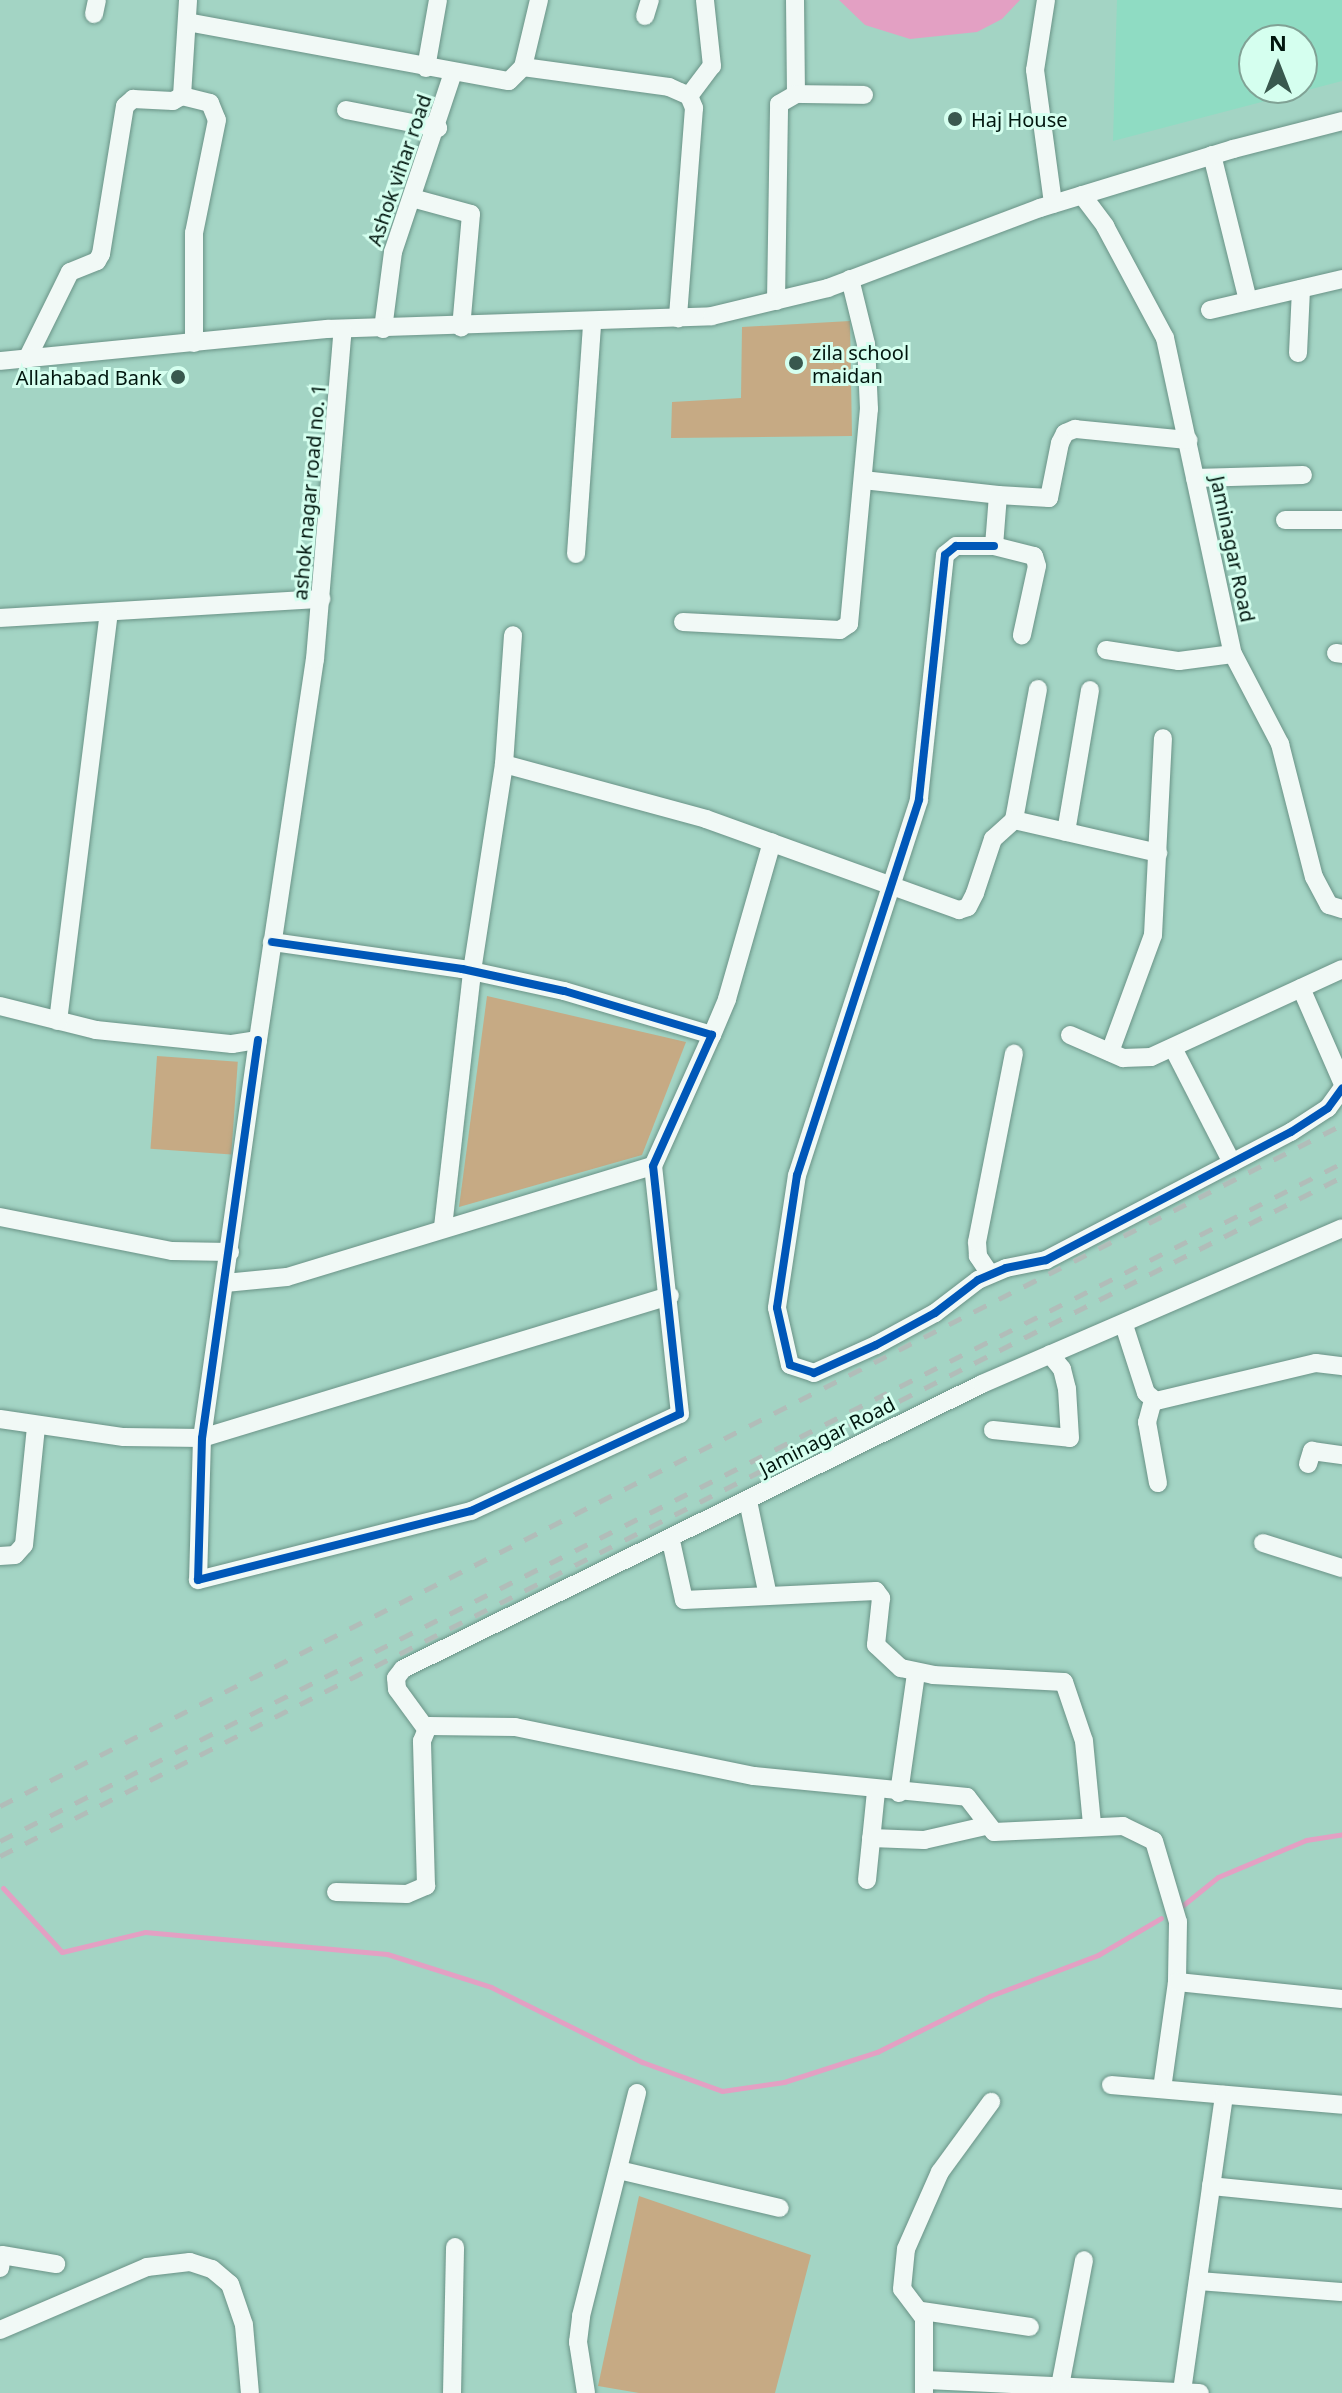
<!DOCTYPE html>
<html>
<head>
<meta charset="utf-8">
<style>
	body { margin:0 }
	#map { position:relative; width:1342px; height:2393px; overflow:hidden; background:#a3d4c4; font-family:"Noto Sans",sans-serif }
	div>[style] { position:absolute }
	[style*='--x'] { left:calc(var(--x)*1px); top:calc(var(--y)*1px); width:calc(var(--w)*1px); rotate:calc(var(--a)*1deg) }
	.built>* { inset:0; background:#8fdcc3 }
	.green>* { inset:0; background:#c6aa84; transform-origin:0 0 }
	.water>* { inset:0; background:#e3a0c3 }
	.stream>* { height:5px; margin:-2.5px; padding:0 2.5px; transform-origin:2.5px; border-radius:2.5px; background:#e3a0c3 }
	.roads { filter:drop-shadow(0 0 2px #6a9387) drop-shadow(0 0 2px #6a9387) }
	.minor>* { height:18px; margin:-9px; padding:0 9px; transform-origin:9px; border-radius:9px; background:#f1f9f6 }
	.rail>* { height:5px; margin-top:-2.5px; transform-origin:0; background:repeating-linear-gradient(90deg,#b1bdb9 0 14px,transparent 0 28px) }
	.cycleway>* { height:8px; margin:-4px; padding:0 4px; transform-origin:4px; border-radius:4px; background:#0057b8 }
	.dots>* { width:22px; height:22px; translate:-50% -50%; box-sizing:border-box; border:4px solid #d5ffef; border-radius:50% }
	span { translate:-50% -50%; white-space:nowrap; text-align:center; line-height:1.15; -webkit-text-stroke:6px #d5ffef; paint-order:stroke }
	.poi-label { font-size:20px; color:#00160e }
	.left { translate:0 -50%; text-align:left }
	.right { translate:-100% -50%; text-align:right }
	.street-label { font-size:20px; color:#00160e }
	.north { position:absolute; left:1238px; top:24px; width:80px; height:80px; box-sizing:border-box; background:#d5ffef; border:2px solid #80a295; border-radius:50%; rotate:0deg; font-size:22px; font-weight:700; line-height:32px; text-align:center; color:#00160e }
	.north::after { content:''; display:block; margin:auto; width:28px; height:36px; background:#39584e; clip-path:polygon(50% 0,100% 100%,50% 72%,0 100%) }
</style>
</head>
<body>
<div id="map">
	<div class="built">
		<i style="clip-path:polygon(evenodd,1117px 0,1342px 0,1342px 81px,1113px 141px,1117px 0,1254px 40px,1302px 40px,1302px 88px,1254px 88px,1254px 40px)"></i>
	</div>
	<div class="green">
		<i style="clip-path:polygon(850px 321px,852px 436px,671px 438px,672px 402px,741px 398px,742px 327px)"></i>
		<i style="clip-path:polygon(487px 996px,686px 1042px,642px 1155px,459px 1207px)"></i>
		<i style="left:157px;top:1056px;width:81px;height:93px;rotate:4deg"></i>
		<i style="clip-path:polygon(639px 2196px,811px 2255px,775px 2393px,639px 2393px,598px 2386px)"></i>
	</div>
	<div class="water">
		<i style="clip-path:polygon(839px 0,1020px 0,1002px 19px,977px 32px,910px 39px,865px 25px)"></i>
	</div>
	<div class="stream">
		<i style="--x:3;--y:1888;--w:87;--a:47.3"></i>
		<i style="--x:62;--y:1952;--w:85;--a:-13.5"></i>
		<i style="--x:145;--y:1932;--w:243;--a:5.2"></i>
		<i style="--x:387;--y:1954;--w:109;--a:17.6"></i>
		<i style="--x:491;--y:1987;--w:169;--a:26.4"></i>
		<i style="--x:642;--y:2062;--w:85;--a:19.9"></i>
		<i style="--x:722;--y:2091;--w:63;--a:-8.3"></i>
		<i style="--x:784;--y:2082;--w:98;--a:-17.9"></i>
		<i style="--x:877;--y:2052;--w:126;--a:-26.4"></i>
		<i style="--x:990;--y:1996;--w:116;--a:-20.8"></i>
		<i style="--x:1098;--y:1955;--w:73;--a:-30.4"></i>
		<i style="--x:1182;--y:1906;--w:46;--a:-38.9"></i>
		<i style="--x:1218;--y:1877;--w:95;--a:-22.8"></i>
		<i style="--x:1306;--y:1840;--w:36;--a:-9"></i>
	</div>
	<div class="roads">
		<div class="minor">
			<i style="--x:795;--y:0;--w:94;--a:89.4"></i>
			<i style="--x:1046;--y:0;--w:71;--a:98.9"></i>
			<i style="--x:1035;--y:70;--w:135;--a:82.3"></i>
			<i style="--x:94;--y:14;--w:14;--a:-78"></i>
			<i style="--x:645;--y:16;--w:17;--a:-73"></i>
			<i style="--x:187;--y:22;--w:327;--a:10.4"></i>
			<i style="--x:509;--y:81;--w:20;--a:-45"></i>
			<i style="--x:523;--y:67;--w:69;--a:-76.6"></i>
			<i style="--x:523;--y:67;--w:147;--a:7.8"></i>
			<i style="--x:669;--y:87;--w:22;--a:24"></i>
			<i style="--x:689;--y:96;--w:13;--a:67"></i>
			<i style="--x:694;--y:108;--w:211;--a:94.4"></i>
			<i style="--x:426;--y:68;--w:69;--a:-80"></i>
			<i style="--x:182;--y:96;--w:29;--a:14"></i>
			<i style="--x:210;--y:103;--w:18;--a:68"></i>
			<i style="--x:217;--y:120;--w:115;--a:101.5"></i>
			<i style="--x:194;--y:233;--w:110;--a:90"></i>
			<i style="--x:689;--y:96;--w:38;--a:-53"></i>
			<i style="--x:712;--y:66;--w:66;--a:-96.1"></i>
			<i style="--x:346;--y:110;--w:94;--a:11.1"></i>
			<i style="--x:1212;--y:155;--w:150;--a:76.1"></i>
			<i style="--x:1082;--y:195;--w:39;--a:53"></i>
			<i style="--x:1105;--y:226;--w:127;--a:61.8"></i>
			<i style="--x:1165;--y:338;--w:323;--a:77.9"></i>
			<i style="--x:1233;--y:654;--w:102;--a:62.4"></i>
			<i style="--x:1280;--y:744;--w:137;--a:75.7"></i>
			<i style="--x:1314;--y:877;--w:32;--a:62"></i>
			<i style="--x:1329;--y:905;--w:14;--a:17"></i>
			<i style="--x:412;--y:198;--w:61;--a:15.2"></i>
			<i style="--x:471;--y:214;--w:114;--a:95"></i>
			<i style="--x:776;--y:301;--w:197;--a:-89.1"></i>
			<i style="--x:779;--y:104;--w:20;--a:-30"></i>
			<i style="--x:796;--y:94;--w:68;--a:0.8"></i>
			<i style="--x:1210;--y:310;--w:136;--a:-13.2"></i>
			<i style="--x:383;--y:329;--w:78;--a:-82.6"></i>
			<i style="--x:393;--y:252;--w:189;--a:-71.5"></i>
			<i style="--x:1298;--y:353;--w:64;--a:-87.3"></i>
			<i style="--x:27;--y:359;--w:97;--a:-63.7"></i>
			<i style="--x:70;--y:272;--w:29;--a:-22"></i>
			<i style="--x:97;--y:261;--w:8;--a:-60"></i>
			<i style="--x:101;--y:254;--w:150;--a:-80.8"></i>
			<i style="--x:125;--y:106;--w:11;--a:-41"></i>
			<i style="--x:133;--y:99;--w:40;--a:2.9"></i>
			<i style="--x:173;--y:101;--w:10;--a:-29"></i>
			<i style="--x:182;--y:96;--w:96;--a:-86.4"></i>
			<i style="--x:0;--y:361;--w:329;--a:-5.6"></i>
			<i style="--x:327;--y:329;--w:385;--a:-1.9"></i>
			<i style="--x:712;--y:316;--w:119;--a:-13.6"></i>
			<i style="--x:828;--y:288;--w:227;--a:-20.7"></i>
			<i style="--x:1040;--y:208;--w:202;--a:-17"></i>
			<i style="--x:1233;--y:149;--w:113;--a:-14.4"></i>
			<i style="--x:1195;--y:478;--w:108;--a:-1.6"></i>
			<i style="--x:863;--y:480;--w:136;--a:6.3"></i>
			<i style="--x:998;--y:495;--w:51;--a:94.5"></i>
			<i style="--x:994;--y:546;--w:41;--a:14"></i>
			<i style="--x:1034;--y:556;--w:10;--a:73"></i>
			<i style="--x:1037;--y:566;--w:71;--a:102.3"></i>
			<i style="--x:998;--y:495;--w:51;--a:3.4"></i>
			<i style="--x:1049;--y:498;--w:56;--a:-78.7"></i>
			<i style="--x:1060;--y:443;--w:11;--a:-63"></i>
			<i style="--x:1065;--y:433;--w:11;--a:-22"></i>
			<i style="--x:1075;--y:429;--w:114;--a:5.6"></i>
			<i style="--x:1285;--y:520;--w:57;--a:0"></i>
			<i style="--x:994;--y:546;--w:38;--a:180"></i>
			<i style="--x:956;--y:546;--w:14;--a:141"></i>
			<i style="--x:945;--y:555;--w:246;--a:96.1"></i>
			<i style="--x:919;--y:800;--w:394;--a:108"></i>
			<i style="--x:797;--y:1175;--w:134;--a:98.6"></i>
			<i style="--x:777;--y:1308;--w:58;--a:77.2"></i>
			<i style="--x:790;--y:1365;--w:25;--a:18"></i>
			<i style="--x:814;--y:1373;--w:68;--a:-24.3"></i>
			<i style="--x:876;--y:1345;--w:67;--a:-28.5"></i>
			<i style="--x:935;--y:1313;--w:54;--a:-37.5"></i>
			<i style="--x:978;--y:1280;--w:30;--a:-23"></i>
			<i style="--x:1006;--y:1268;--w:41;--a:-11.3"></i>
			<i style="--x:1046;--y:1260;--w:276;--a:-27.6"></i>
			<i style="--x:1291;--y:1132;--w:44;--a:-33"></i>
			<i style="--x:1328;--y:1108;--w:24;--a:-54"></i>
			<i style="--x:576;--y:554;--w:232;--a:-86"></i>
			<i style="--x:0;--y:618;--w:322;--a:-3.4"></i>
			<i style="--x:683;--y:622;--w:157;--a:2.9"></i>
			<i style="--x:840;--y:630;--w:11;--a:-34"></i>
			<i style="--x:849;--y:624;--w:216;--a:-84.7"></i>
			<i style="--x:869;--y:409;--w:65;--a:-92.6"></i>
			<i style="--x:866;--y:344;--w:67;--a:-103.8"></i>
			<i style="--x:1106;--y:650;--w:74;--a:8.6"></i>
			<i style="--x:1179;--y:661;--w:54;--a:-7.4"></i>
			<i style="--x:1336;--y:653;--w:6;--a:9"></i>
			<i style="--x:1038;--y:689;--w:133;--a:100.4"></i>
			<i style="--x:1014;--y:820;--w:148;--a:12.9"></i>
			<i style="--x:504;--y:764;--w:209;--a:15.2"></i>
			<i style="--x:706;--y:819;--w:269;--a:19.8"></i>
			<i style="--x:959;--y:910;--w:9;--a:-18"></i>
			<i style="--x:968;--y:907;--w:16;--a:-63"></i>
			<i style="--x:975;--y:893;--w:57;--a:-71.6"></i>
			<i style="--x:993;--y:839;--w:28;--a:-42"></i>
			<i style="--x:1066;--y:832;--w:144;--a:-80.4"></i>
			<i style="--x:1301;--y:988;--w:103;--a:66.4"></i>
			<i style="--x:0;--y:1006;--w:99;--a:14"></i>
			<i style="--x:96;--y:1030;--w:137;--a:5.9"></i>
			<i style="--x:232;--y:1044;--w:26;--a:-9"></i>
			<i style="--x:258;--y:1040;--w:385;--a:-81.5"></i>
			<i style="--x:315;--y:659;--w:331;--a:-85.2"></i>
			<i style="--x:58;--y:1021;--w:410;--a:-82.9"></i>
			<i style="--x:712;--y:1035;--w:39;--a:-67"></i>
			<i style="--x:727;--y:999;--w:163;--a:-74"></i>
			<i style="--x:1070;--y:1035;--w:58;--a:23.5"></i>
			<i style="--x:1123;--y:1058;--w:28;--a:-2"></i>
			<i style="--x:1151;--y:1057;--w:210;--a:-24.7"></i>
			<i style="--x:258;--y:1040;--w:402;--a:98"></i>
			<i style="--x:202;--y:1438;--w:142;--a:91.6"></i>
			<i style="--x:198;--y:1580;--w:282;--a:-14.2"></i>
			<i style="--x:471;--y:1511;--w:230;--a:-24.9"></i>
			<i style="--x:680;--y:1414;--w:249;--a:-96.2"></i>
			<i style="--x:653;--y:1166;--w:144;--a:-65.8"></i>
			<i style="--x:712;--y:1035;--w:154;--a:-163.4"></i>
			<i style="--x:564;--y:991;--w:104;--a:-167.8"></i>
			<i style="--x:462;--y:969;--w:192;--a:-171.9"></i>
			<i style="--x:1173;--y:1048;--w:129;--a:62.8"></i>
			<i style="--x:1110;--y:1052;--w:125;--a:-69.8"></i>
			<i style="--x:1153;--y:935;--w:197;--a:-87.1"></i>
			<i style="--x:0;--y:1217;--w:175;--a:11.2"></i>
			<i style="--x:172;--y:1251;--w:58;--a:1"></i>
			<i style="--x:443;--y:1227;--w:258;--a:-83.5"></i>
			<i style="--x:472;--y:971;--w:209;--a:-81.2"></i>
			<i style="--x:504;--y:764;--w:129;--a:-86"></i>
			<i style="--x:990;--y:1274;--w:22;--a:-124"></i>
			<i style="--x:978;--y:1256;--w:14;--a:-94"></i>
			<i style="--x:977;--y:1242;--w:192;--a:-78.9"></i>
			<i style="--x:225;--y:1283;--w:62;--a:-5.5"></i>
			<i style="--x:287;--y:1277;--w:382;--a:-16.9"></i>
			<i style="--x:1124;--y:1325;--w:71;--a:72.1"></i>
			<i style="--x:1146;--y:1393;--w:13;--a:39"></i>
			<i style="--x:1156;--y:1401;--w:164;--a:-13.4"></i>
			<i style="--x:1316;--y:1363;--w:26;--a:7"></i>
			<i style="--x:1153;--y:1400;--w:23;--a:105"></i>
			<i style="--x:1147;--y:1422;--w:62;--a:79.8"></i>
			<i style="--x:0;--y:1419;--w:125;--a:8.3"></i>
			<i style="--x:124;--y:1437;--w:78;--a:0.7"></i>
			<i style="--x:202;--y:1438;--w:489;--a:-16.9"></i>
			<i style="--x:993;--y:1430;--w:77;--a:5.9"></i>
			<i style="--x:1070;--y:1438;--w:49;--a:-93.5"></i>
			<i style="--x:1067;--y:1389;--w:21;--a:-104"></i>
			<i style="--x:1062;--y:1369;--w:19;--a:-129"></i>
			<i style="--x:1308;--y:1464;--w:14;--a:-73"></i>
			<i style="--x:1312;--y:1451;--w:30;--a:8"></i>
			<i style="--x:748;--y:1501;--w:97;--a:78.1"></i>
			<i style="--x:671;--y:1541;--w:60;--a:77.6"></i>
			<i style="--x:684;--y:1600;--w:192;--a:-2.7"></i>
			<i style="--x:876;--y:1591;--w:9;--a:54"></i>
			<i style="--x:881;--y:1598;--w:47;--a:96.1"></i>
			<i style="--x:876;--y:1645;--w:34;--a:43"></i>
			<i style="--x:901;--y:1668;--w:33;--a:12"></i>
			<i style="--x:933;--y:1675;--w:131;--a:3.1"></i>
			<i style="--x:1064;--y:1682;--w:62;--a:71.3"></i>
			<i style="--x:1084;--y:1741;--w:83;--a:84.5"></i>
			<i style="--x:1263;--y:1543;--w:83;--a:17.6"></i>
			<i style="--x:0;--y:1556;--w:15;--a:-4"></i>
			<i style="--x:15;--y:1555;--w:13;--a:-48"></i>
			<i style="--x:24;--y:1545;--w:119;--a:-84.2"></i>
			<i style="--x:424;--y:1726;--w:46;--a:-126.1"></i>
			<i style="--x:397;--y:1689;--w:11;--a:-95"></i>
			<i style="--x:396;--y:1678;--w:11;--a:-52"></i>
			<i style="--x:403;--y:1669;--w:645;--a:-26.21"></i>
			<i style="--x:982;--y:1384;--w:392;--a:-23.4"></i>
			<i style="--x:899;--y:1793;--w:121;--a:-81.9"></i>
			<i style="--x:871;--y:1838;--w:53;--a:2.2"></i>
			<i style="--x:924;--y:1840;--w:63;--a:-12.9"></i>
			<i style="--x:867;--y:1880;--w:89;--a:-84.2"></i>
			<i style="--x:336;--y:1892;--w:71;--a:1.6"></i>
			<i style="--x:407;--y:1894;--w:21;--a:-23"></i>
			<i style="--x:426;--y:1886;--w:145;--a:-91.6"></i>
			<i style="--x:422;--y:1741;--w:16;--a:-68"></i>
			<i style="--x:428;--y:1726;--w:87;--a:0.7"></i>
			<i style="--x:515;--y:1727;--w:244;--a:11.6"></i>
			<i style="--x:754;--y:1776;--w:214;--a:5.6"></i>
			<i style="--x:967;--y:1797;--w:44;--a:52.4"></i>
			<i style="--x:994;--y:1832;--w:129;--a:-2.7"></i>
			<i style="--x:1123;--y:1826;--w:34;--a:26"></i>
			<i style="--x:1154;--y:1841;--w:84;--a:73.5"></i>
			<i style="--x:1178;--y:1922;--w:60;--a:91"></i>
			<i style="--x:1177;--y:1982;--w:108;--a:98"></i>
			<i style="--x:1177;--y:1982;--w:166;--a:5.9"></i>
			<i style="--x:1111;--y:2085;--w:232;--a:4.9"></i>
			<i style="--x:619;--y:2170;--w:165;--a:13.3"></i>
			<i style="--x:1211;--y:2186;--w:132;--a:5.7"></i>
			<i style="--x:0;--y:2268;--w:13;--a:-81"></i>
			<i style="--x:2;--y:2255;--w:55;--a:9.5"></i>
			<i style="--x:1198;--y:2281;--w:144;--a:4.4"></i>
			<i style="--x:922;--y:2311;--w:109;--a:8.4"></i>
			<i style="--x:0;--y:2330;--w:160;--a:-23.2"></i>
			<i style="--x:147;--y:2267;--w:43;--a:-6.6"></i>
			<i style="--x:190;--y:2262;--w:23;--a:18"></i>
			<i style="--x:212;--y:2269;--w:23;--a:40"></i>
			<i style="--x:230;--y:2284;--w:43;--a:71.1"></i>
			<i style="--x:244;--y:2325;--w:68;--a:85"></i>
			<i style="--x:925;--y:2380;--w:275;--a:2.7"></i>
			<i style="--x:1060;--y:2386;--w:128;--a:-79.2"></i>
			<i style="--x:1182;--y:2391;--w:299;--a:-81.9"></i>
			<i style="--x:452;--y:2393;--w:146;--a:-88.8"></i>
			<i style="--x:586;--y:2393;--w:52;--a:-98.9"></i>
			<i style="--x:578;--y:2342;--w:26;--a:-83"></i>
			<i style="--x:581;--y:2316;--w:230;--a:-75.9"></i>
			<i style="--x:924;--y:2393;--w:75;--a:-90"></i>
			<i style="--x:924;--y:2318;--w:36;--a:-127"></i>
			<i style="--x:902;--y:2289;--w:40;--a:-84.3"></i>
			<i style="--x:906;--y:2249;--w:84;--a:-66.2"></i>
			<i style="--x:940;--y:2172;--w:87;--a:-53.9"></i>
		</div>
	</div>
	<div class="rail">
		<i style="--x:0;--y:1806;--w:1505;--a:-26.91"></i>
		<i style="--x:0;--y:1841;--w:1504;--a:-26.8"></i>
		<i style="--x:0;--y:1856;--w:1504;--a:-26.84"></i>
	</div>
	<div class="cycleway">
		<i style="--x:994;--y:546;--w:38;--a:180"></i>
		<i style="--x:956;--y:546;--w:14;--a:141"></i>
		<i style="--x:945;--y:555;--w:246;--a:96.1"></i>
		<i style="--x:919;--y:800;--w:394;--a:108"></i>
		<i style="--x:797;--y:1175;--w:134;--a:98.6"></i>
		<i style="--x:777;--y:1308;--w:58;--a:77.2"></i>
		<i style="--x:790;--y:1365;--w:25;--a:18"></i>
		<i style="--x:814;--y:1373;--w:68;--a:-24.3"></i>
		<i style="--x:876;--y:1345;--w:67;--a:-28.5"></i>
		<i style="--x:935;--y:1313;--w:54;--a:-37.5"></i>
		<i style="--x:978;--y:1280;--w:30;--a:-23"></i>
		<i style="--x:1006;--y:1268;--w:41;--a:-11.3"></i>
		<i style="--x:1046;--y:1260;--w:276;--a:-27.6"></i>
		<i style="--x:1291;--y:1132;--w:44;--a:-33"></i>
		<i style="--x:1328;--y:1108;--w:24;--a:-54"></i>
		<i style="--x:258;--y:1040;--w:402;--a:98"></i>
		<i style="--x:202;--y:1438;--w:142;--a:91.6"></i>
		<i style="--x:198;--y:1580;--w:282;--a:-14.2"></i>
		<i style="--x:471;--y:1511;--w:230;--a:-24.9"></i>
		<i style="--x:680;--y:1414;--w:249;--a:-96.2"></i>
		<i style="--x:653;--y:1166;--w:144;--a:-65.8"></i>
		<i style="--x:712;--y:1035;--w:154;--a:-163.4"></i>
		<i style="--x:564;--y:991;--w:104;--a:-167.8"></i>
		<i style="--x:462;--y:969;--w:192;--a:-171.9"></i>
	</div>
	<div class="dots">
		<i style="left:955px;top:119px;background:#39584e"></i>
		<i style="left:796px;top:363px;background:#39584e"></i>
		<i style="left:178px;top:377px;background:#39584e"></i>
	</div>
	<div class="poi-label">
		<span class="left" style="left:971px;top:119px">Haj House</span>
		<span class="left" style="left:812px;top:364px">zila school<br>maidan</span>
		<span class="right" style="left:162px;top:377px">Allahabad Bank</span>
	</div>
	<div class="street-label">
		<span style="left:399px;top:170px;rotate:-71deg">Ashok vihar road</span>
		<span style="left:309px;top:492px;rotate:-85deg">ashok nagar road no. 1</span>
		<span style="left:1233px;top:549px;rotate:78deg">Jaminagar Road</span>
		<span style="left:827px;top:1436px;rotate:-27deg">Jaminagar Road</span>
	</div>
	<div class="north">N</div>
</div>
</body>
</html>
